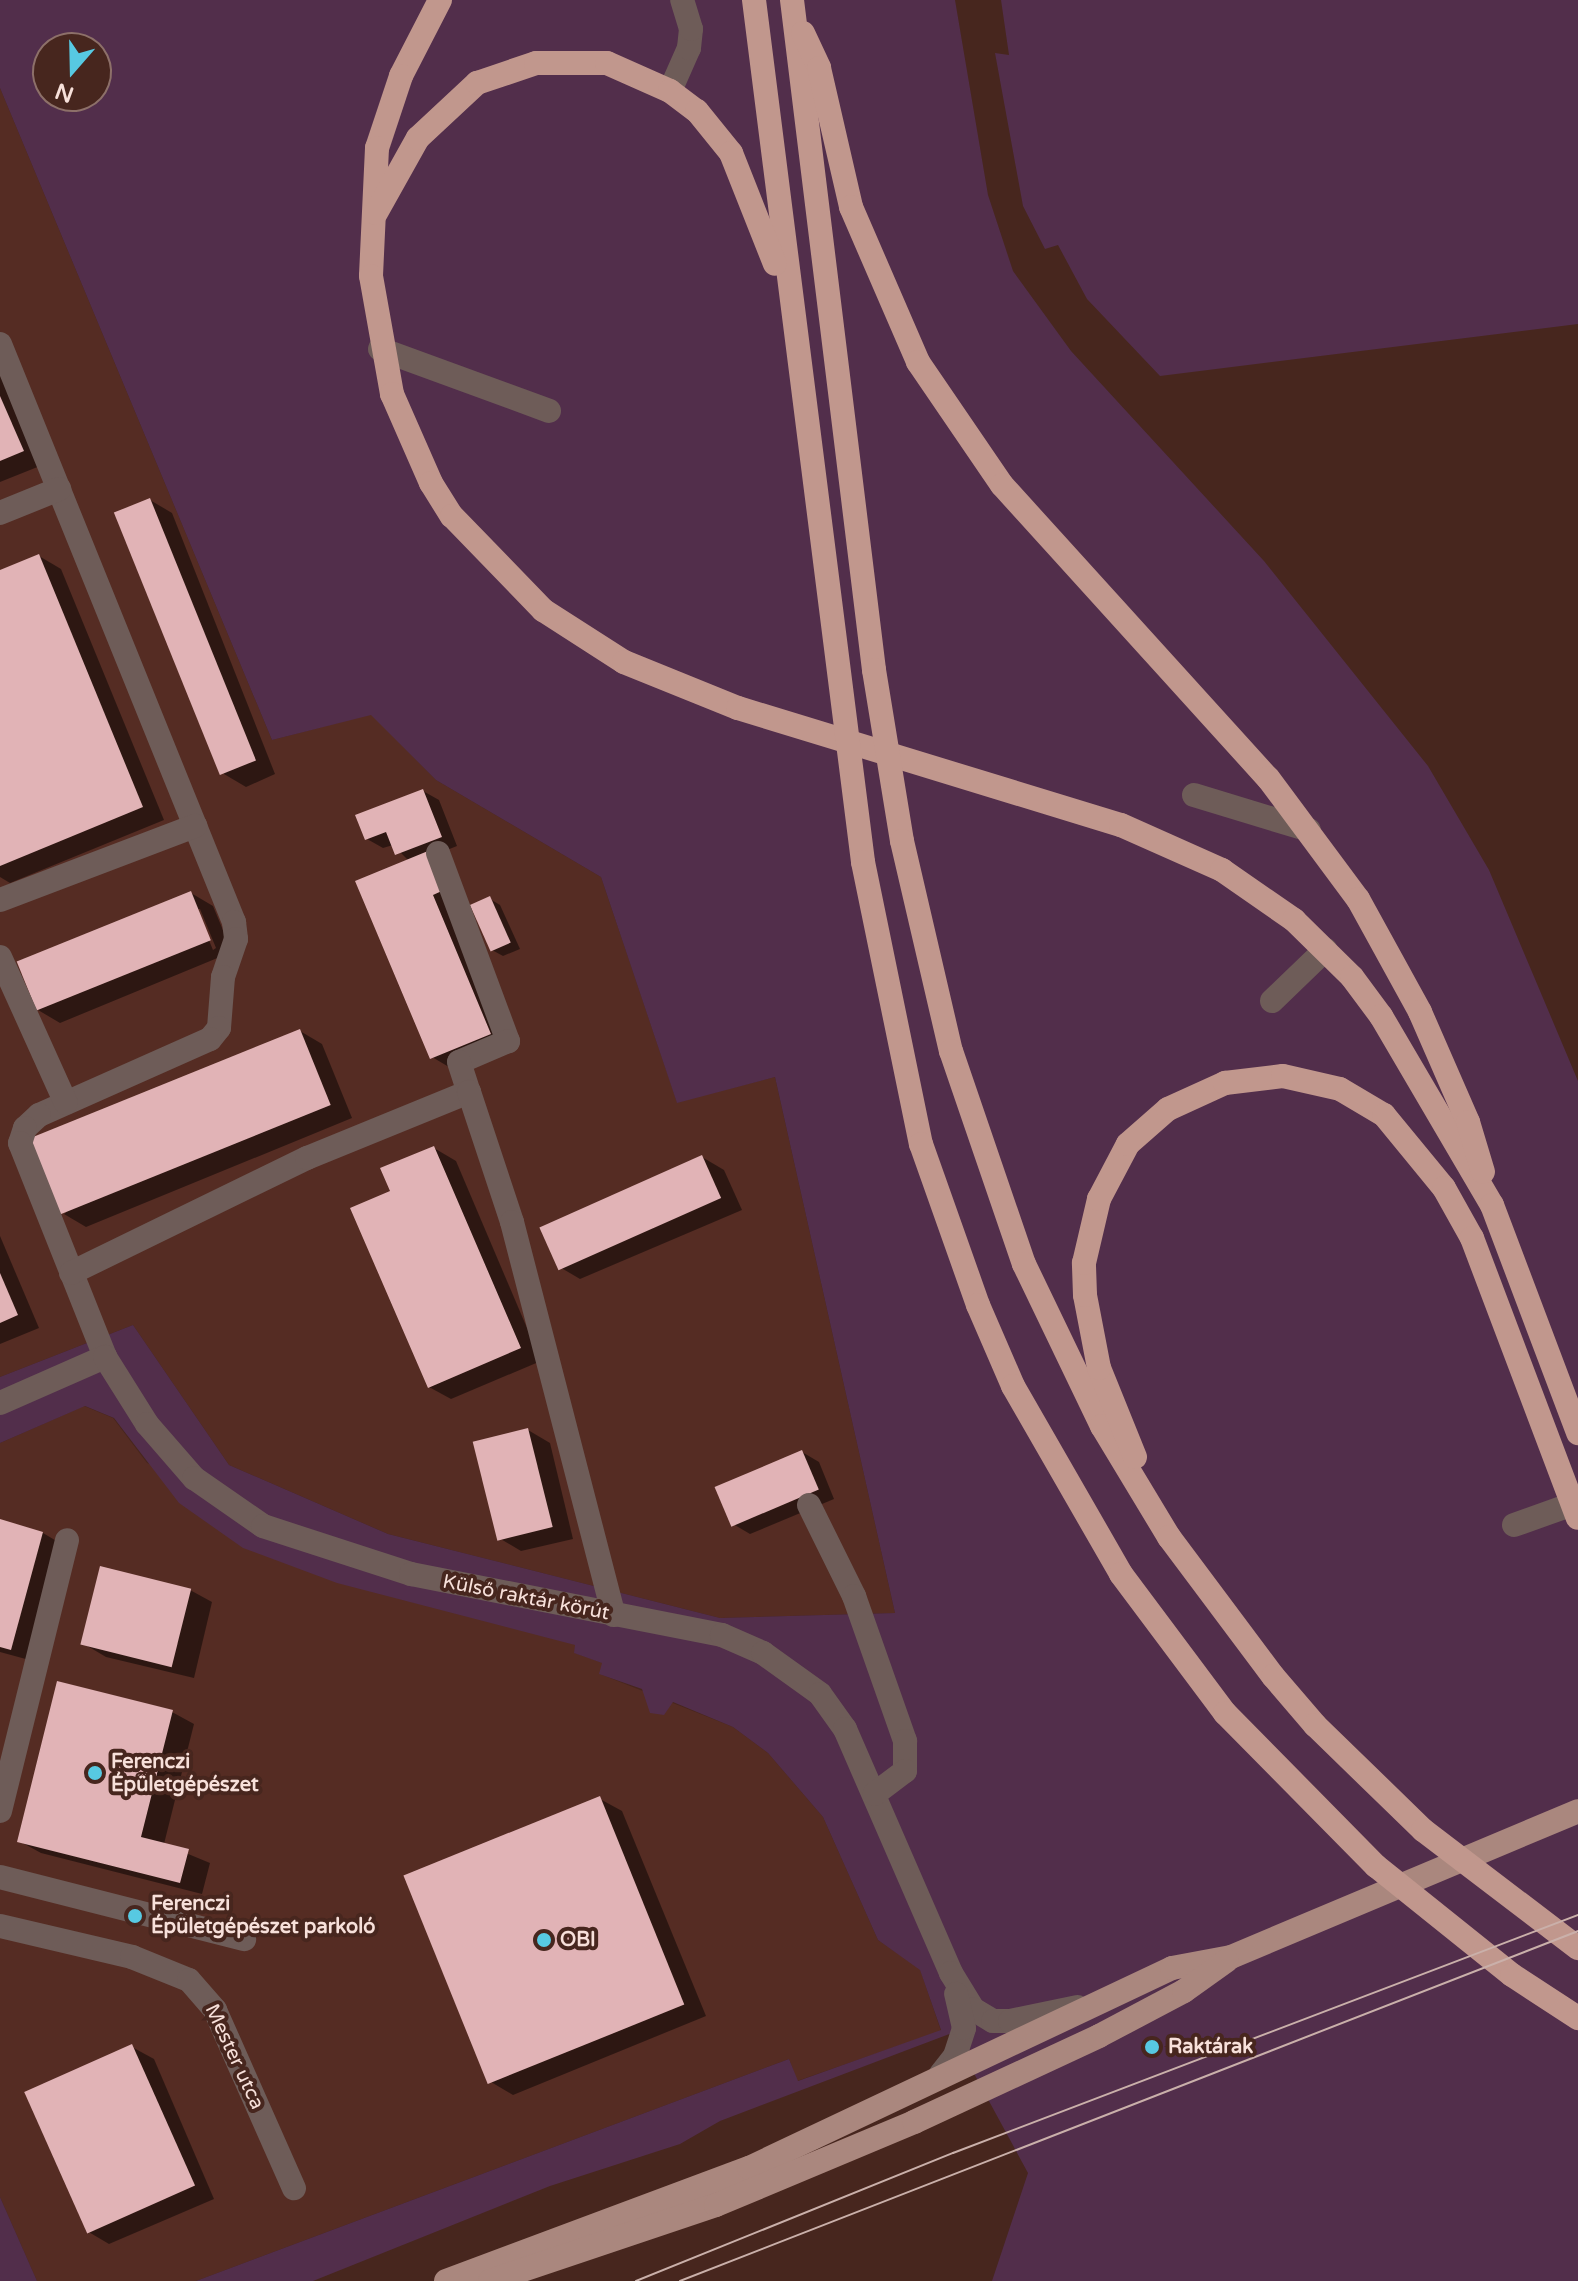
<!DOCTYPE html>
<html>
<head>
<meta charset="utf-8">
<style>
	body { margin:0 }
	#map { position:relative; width:1578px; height:2281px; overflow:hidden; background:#47261e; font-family:"Varela Round",sans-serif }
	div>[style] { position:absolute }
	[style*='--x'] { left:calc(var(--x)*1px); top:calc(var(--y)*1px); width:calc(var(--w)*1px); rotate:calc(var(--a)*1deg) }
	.built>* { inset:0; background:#552c23 }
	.green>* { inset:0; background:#522e4b }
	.shadow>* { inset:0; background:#0007 }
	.building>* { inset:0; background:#e1b3b6; transform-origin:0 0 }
	.minor>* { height:24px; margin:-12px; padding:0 12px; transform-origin:12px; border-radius:12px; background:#6e5c58 }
	.major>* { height:24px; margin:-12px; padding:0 12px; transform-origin:12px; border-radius:12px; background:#aa877e }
	.highway>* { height:24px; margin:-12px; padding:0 12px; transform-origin:12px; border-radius:12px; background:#c1978d }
	.tram>* { height:2px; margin:-1px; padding:0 1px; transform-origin:1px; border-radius:1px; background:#cab0aa }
	.dots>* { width:22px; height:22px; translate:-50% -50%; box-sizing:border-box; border:4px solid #47261e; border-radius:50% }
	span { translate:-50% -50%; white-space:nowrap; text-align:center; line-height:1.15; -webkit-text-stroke:8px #47261e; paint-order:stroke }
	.street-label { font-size:20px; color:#f7e0da }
	.poi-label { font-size:20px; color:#f7e0da; font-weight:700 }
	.left { translate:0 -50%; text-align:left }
	.north { position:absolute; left:32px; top:32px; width:80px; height:80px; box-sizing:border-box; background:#47261e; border:2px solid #8d7069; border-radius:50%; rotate:200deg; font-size:22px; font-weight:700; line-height:32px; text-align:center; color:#f7e0da }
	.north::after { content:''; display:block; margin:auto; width:28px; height:36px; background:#57c9e2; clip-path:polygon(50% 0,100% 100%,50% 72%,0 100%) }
</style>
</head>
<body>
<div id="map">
	<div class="built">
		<i style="clip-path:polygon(0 88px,272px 740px,371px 714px,436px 780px,601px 877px,677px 1102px,775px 1077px,895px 1613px,720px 1618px,388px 1534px,229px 1465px,133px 1325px,0 1377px)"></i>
		<i style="clip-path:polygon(84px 1406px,113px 1418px,147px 1463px,483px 1617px,576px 1645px,575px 1653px,603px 1663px,600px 1674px,733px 1727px,768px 1753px,823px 1817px,878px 1940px,920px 1969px,941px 2031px,797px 2081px,789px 2059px,196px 2281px,37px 2281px,0 2197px,0 1443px)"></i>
	</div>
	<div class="green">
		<i style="clip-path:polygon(evenodd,0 0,955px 0,988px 195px,1013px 271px,1071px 351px,1264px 561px,1428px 766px,1489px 870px,1578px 1081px,1578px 2281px,992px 2281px,1028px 2173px,952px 2033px,720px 2121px,680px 2144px,550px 2186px,313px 2281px,196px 2281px,789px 2059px,798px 2081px,941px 2030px,920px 1970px,878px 1940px,823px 1817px,768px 1753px,733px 1727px,673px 1702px,664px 1715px,650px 1713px,642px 1689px,599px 1674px,602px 1663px,574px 1653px,575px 1645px,337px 1583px,243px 1548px,179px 1503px,114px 1418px,85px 1406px,0 1443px,0 1377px,133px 1325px,229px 1465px,388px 1534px,720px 1618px,895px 1613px,775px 1077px,677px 1103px,601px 877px,436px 780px,371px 715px,272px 740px,0 88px,0 0,48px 48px,96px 48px,96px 96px,48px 96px,48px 48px)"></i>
		<i style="clip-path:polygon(1001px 0,1578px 0,1578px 324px,1160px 376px,1087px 299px,1058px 245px,1045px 249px,1023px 206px,995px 53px,1009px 55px)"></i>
		<i style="clip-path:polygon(0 2197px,37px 2281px,0 2281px)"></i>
	</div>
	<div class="shadow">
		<i style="clip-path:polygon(0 361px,45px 464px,0 482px)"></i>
		<i style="clip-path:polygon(150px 500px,172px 513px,275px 774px,246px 787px,224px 774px)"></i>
		<i style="clip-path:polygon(39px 556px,61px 569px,164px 820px,10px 883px,0 877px,0 572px)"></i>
		<i style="clip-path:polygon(423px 791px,439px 800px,457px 846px,432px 856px,512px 1046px,454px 1070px,432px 1057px,409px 861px,393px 845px,383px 848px,367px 839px)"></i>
		<i style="clip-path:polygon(evenodd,191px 893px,213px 906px,232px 952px,60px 1023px,38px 1010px,191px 893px,196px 909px,200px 909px,216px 948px,213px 950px,196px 909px)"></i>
		<i style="clip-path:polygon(490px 899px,500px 905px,520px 949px,503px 956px,492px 950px)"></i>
		<i style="clip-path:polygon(300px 1031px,322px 1044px,352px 1118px,86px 1227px,64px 1214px)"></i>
		<i style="clip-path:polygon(434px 1148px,456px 1161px,541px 1361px,451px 1399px,429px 1387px,393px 1192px)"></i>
		<i style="clip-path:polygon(702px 1157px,724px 1170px,742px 1210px,580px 1279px,558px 1266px)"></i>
		<i style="clip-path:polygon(0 1236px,39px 1328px,0 1344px)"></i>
		<i style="clip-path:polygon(528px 1430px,550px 1443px,573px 1539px,521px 1551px,499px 1538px)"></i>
		<i style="clip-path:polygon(802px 1452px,819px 1462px,834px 1499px,750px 1534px,733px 1524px)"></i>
		<i style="clip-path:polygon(0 1522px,43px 1533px,65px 1546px,33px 1661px,0 1652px)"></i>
		<i style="clip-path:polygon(190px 1590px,212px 1602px,194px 1678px,106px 1657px,84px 1644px)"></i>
		<i style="clip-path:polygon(172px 1712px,194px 1724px,164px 1844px,210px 1863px,202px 1894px,41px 1853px,19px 1841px)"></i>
		<i style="clip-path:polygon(600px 1799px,622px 1811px,706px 2016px,513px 2095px,491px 2082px)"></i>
		<i style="clip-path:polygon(132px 2047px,154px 2059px,214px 2199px,109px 2244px,87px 2231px)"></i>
	</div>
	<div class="building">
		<i style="clip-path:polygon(0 396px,24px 451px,0 461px)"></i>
		<i style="left:150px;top:498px;width:283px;height:39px;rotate:68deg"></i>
		<i style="clip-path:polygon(39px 554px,143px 807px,0 866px,0 570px)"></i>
		<i style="clip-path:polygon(423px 789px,442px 837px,395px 855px,386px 832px,365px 840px,355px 815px)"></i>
		<i style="clip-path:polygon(428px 851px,444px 890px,433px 895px,491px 1034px,430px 1059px,355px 881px)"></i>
		<i style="left:191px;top:891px;width:53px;height:188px;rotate:68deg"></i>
		<i style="left:490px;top:896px;width:51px;height:22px;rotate:66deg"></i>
		<i style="left:300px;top:1029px;width:82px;height:292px;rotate:68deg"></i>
		<i style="clip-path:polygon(434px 1146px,521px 1348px,428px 1388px,350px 1208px,390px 1191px,380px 1168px)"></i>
		<i style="left:702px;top:1155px;width:47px;height:178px;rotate:66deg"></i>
		<i style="clip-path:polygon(0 1273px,18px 1315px,0 1323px)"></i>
		<i style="left:528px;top:1428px;width:102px;height:57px;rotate:76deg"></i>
		<i style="left:802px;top:1450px;width:43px;height:95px;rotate:67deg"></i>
		<i style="clip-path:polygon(0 1519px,43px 1532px,11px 1650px,0 1647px)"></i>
		<i style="left:100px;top:1566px;width:94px;height:81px;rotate:14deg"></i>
		<i style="clip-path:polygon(57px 1681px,173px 1710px,141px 1837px,189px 1849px,180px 1883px,17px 1842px)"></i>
		<i style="left:600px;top:1796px;width:225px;height:212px;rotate:68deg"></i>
		<i style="left:132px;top:2044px;width:155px;height:118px;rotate:66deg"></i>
	</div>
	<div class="minor">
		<i style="--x:670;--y:91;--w:47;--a:-66.2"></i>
		<i style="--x:689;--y:48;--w:19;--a:-84"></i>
		<i style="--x:691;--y:29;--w:30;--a:-107"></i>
		<i style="--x:0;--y:344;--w:624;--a:67.96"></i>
		<i style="--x:234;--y:922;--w:17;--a:83"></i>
		<i style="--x:236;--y:939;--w:40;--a:108.9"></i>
		<i style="--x:223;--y:977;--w:51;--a:94.5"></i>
		<i style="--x:219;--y:1028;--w:14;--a:129"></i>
		<i style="--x:210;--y:1039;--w:187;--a:156"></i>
		<i style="--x:39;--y:1115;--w:19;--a:137"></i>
		<i style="--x:25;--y:1128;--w:16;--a:108"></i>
		<i style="--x:20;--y:1143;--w:230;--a:68.3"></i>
		<i style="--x:380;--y:349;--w:180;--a:20.1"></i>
		<i style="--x:0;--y:513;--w:64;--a:-22.1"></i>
		<i style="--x:1194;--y:795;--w:120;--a:16.9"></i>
		<i style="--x:438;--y:853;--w:201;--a:69.6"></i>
		<i style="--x:508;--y:1041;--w:53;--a:156.8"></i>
		<i style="--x:459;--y:1062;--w:32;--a:72"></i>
		<i style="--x:0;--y:900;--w:209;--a:-20.8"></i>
		<i style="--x:0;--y:957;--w:160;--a:65.7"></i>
		<i style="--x:1272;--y:1001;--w:74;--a:-43.9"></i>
		<i style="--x:71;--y:1273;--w:263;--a:-26"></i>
		<i style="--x:307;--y:1158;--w:175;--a:-22.2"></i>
		<i style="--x:469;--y:1092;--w:137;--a:71.7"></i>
		<i style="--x:512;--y:1222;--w:406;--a:75.5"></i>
		<i style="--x:0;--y:1403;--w:115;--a:-23.7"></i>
		<i style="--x:105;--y:1357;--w:79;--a:57.9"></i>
		<i style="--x:147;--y:1424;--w:72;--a:49"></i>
		<i style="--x:194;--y:1478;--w:84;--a:34.8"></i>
		<i style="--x:263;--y:1526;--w:156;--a:18"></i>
		<i style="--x:411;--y:1574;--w:317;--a:11.1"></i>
		<i style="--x:722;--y:1635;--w:45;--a:23.7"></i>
		<i style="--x:763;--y:1653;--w:70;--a:35.7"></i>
		<i style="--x:820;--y:1694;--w:43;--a:54.5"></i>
		<i style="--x:845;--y:1729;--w:266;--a:66.5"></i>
		<i style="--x:951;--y:1973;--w:42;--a:58.6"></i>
		<i style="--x:973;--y:2009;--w:23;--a:31"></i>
		<i style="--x:993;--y:2021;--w:17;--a:0"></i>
		<i style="--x:1010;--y:2021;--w:69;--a:-11.6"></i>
		<i style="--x:809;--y:1505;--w:102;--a:63.7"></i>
		<i style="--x:854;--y:1596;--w:154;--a:70.6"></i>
		<i style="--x:905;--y:1741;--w:30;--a:90"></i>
		<i style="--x:905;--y:1771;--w:38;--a:143"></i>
		<i style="--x:1514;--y:1525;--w:63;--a:-19.6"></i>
		<i style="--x:0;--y:1811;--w:279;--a:-76.1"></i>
		<i style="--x:0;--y:1877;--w:252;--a:14.3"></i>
		<i style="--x:0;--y:1926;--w:136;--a:13.2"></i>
		<i style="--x:132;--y:1957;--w:61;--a:22"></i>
		<i style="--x:189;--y:1980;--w:40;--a:49"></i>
		<i style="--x:215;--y:2010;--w:195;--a:66.1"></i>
		<i style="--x:941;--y:2074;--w:23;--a:-52"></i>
		<i style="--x:955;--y:2056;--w:29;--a:-72"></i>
		<i style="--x:964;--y:2028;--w:35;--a:-103"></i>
	</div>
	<div class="major">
		<i style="--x:446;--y:2281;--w:323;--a:-20.5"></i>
		<i style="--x:749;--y:2168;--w:468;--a:-25.3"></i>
		<i style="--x:1172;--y:1968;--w:60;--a:-10.6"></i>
		<i style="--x:1231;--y:1957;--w:376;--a:-22.8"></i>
		<i style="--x:490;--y:2281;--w:238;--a:-18.6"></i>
		<i style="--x:716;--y:2205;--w:215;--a:-22.7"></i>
		<i style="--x:914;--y:2122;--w:204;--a:-24.9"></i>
		<i style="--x:1099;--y:2036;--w:96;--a:-27.9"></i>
		<i style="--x:1184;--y:1991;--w:52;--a:-35.5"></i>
	</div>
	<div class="highway">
		<i style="--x:440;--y:0;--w:85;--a:117.2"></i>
		<i style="--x:401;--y:76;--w:76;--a:108.4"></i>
		<i style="--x:377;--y:148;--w:128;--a:92.7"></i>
		<i style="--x:371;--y:276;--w:120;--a:79.9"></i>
		<i style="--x:392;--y:394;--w:97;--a:66.3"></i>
		<i style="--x:431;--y:483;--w:39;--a:58"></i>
		<i style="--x:452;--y:516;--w:131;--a:45.9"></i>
		<i style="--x:543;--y:610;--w:96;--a:32.7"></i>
		<i style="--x:624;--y:662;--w:123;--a:22"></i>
		<i style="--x:738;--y:708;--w:400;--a:17"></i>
		<i style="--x:1121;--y:825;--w:111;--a:24"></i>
		<i style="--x:1222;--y:870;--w:88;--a:34.8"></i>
		<i style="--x:1294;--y:920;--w:81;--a:44.5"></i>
		<i style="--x:1352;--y:977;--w:49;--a:53.4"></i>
		<i style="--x:1381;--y:1016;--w:219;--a:59.6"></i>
		<i style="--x:1492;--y:1205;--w:244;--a:69.3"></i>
		<i style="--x:754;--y:0;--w:869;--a:82.79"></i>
		<i style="--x:863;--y:862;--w:288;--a:78.4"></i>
		<i style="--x:921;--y:1144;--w:171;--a:70.5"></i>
		<i style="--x:978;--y:1305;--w:88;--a:66.6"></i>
		<i style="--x:1013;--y:1386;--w:217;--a:60.1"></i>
		<i style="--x:1121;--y:1574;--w:174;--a:53.2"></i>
		<i style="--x:1225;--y:1713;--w:215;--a:45.4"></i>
		<i style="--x:1376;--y:1866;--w:174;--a:38.7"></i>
		<i style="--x:1512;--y:1975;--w:79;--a:33.1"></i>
		<i style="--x:792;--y:0;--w:675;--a:83.02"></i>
		<i style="--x:874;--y:670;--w:173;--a:80.7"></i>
		<i style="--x:902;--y:841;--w:216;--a:76.9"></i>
		<i style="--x:951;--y:1051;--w:225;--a:71.1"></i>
		<i style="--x:1024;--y:1264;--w:180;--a:64.3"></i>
		<i style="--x:1102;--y:1426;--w:130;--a:58.9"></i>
		<i style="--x:1169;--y:1537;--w:174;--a:53.2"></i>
		<i style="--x:1273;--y:1676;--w:65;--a:49.4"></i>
		<i style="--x:1315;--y:1725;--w:151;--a:44.2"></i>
		<i style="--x:1423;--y:1830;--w:195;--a:37.3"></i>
		<i style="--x:803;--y:33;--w:38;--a:65"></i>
		<i style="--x:819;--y:68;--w:143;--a:77"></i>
		<i style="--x:851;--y:207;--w:169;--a:66.6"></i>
		<i style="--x:918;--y:362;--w:149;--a:55.7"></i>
		<i style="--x:1002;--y:485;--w:396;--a:47.8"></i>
		<i style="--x:1268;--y:778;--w:151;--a:53.4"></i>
		<i style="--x:1358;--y:899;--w:129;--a:61.2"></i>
		<i style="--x:1420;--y:1012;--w:120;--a:66.4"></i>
		<i style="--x:1468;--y:1122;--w:52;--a:73.3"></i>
		<i style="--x:376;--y:213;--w:86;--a:-60.8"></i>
		<i style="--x:418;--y:138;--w:81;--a:-43"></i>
		<i style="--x:477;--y:83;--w:62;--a:-18.7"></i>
		<i style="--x:536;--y:63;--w:71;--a:0"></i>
		<i style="--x:607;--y:63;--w:69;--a:24"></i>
		<i style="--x:670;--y:91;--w:34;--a:37"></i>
		<i style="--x:697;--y:111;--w:54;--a:51"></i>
		<i style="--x:731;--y:153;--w:119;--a:68.4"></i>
		<i style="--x:1135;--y:1457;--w:96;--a:-112"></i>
		<i style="--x:1099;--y:1368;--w:74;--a:-100.9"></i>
		<i style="--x:1085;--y:1295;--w:32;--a:-92"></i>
		<i style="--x:1084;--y:1263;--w:66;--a:-76.8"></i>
		<i style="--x:1099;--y:1199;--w:62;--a:-62.2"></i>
		<i style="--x:1128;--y:1144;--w:53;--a:-41.2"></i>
		<i style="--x:1168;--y:1109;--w:63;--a:-24.5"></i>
		<i style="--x:1225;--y:1083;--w:58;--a:-6.9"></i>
		<i style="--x:1283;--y:1076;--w:58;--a:12.8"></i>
		<i style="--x:1340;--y:1089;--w:51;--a:30.6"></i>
		<i style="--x:1384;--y:1115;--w:94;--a:50.6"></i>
		<i style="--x:1444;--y:1188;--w:57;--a:60.8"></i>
		<i style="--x:1472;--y:1238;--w:299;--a:69.3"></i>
	</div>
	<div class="tram">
		<i style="--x:636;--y:2281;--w:342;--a:-22"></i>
		<i style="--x:953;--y:2153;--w:669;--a:-20.85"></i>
		<i style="--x:680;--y:2281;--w:964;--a:-21.29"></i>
	</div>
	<div class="dots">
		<i style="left:95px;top:1773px;background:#57c9e2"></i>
		<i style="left:135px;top:1916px;background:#57c9e2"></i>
		<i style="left:544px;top:1940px;background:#57c9e2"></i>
		<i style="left:1152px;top:2047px;background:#57c9e2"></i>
	</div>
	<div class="street-label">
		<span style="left:526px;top:1598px;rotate:11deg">Külső raktár körút</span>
		<span style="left:234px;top:2057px;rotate:65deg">Mester utca</span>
	</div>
	<div class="poi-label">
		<span class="left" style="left:111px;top:1774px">Ferenczi<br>Épületgépészet</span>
		<span class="left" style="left:151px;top:1916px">Ferenczi<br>Épületgépészet parkoló</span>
		<span class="left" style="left:560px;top:1940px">OBI</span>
		<span class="left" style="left:1168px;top:2047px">Raktárak</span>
	</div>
	<div class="north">N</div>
</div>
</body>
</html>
